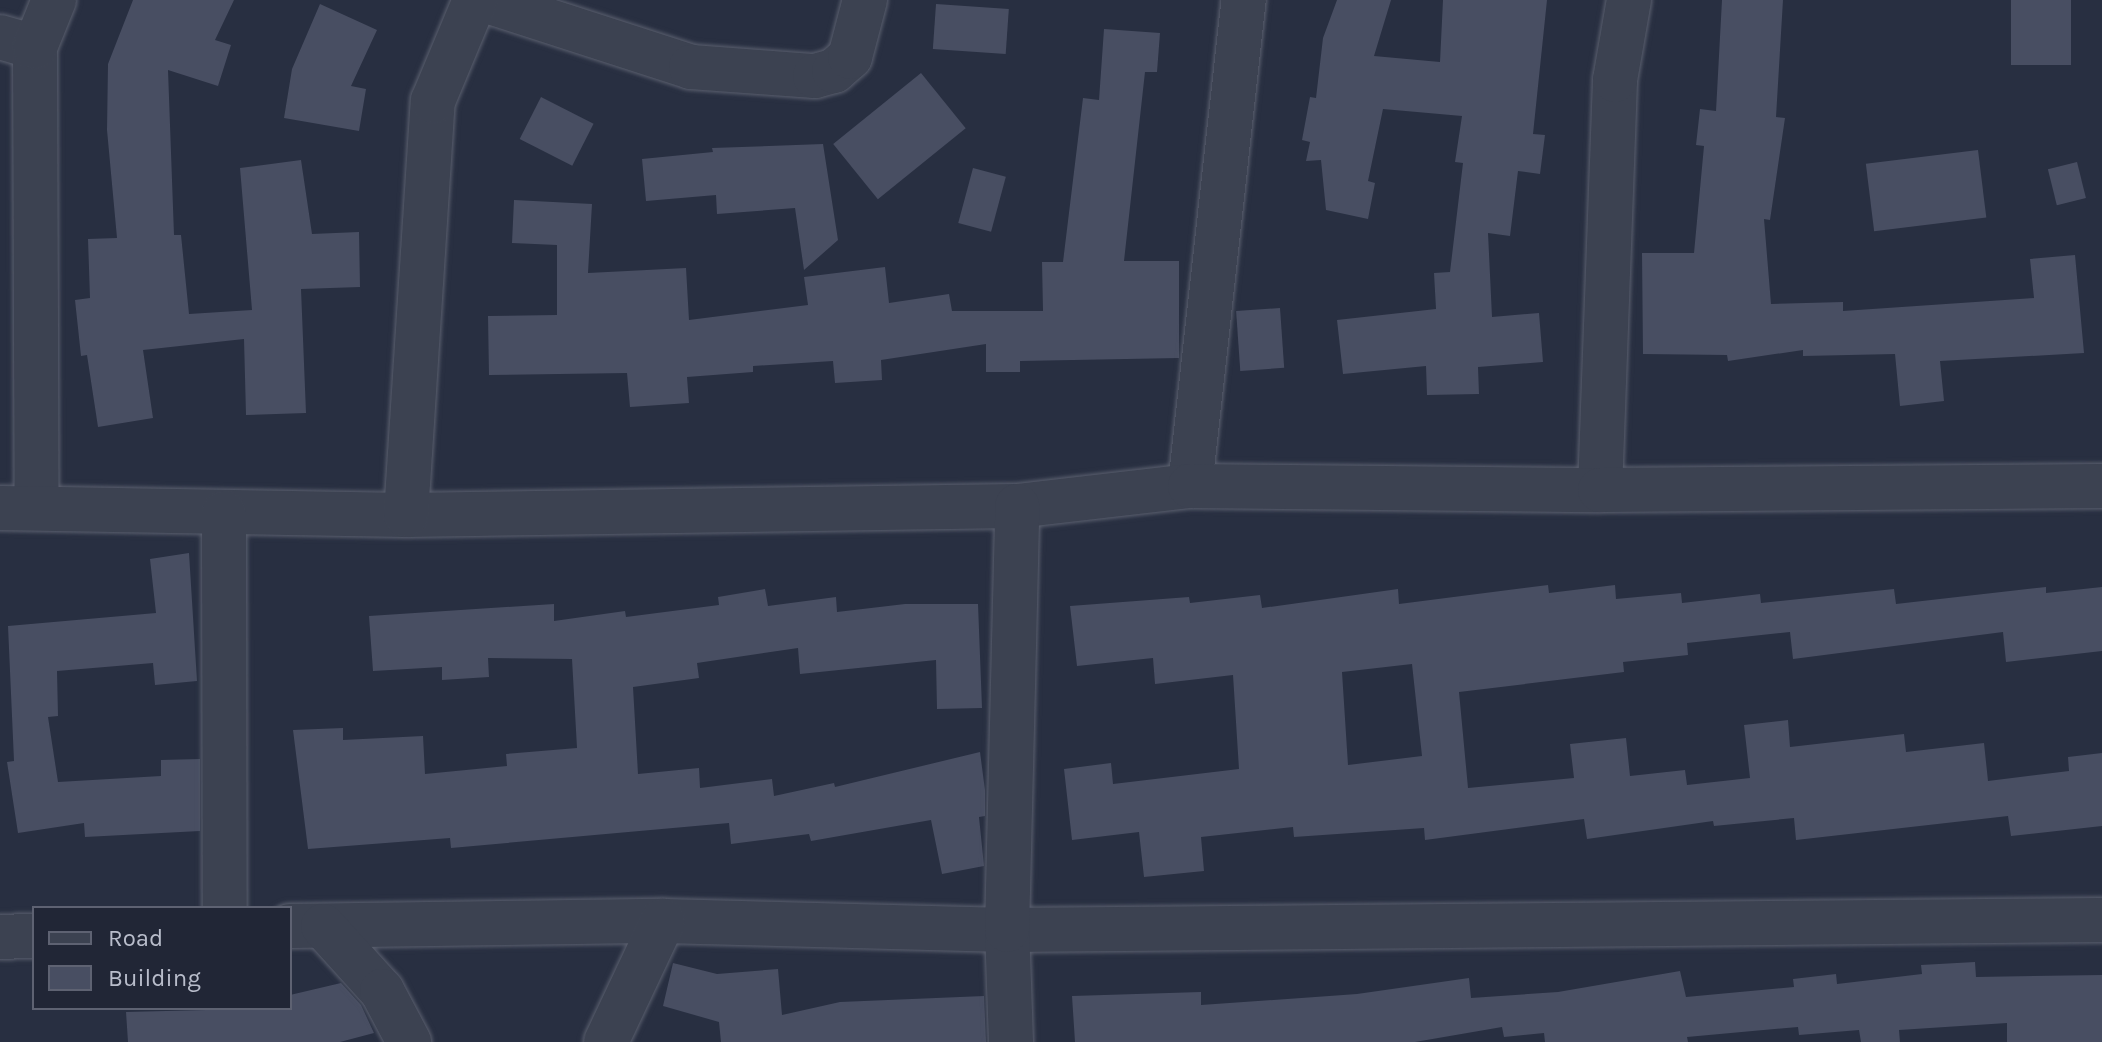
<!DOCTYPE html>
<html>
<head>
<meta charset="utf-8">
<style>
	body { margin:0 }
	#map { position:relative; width:2102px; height:1042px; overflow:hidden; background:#282f41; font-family:Karla,sans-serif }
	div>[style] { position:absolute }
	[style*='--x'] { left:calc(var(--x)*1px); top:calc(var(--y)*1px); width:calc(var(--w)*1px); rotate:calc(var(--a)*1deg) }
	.building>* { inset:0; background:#484e62; transform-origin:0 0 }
	.roads { filter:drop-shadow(0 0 2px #5a5f6e) drop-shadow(0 0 2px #5a5f6e) }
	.minor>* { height:44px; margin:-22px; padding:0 22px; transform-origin:22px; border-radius:22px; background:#3c4251 }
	span { translate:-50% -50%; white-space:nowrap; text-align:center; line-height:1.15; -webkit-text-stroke:7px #212636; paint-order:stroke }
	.legend { position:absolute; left:32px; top:906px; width:260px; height:104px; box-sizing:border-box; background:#212636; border:2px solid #5e6272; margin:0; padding:10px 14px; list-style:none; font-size:24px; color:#b9bdcb }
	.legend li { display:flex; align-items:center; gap:16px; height:40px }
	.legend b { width:40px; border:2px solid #5e6272 }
</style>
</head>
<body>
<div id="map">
	<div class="building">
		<i style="clip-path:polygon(133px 0,234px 0,215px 40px,231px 45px,218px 86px,168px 70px,174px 235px,181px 235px,189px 314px,252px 310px,240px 168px,301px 160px,312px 234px,359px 232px,360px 287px,301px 289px,306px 413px,246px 415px,244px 339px,143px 350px,153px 418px,98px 427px,87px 355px,81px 356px,75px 300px,90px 298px,88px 239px,117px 238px,107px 130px,108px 64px)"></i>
		<i style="clip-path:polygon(1337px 0,1391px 0,1374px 56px,1440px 62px,1443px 0,1547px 0,1533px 134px,1545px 135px,1540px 174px,1518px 171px,1510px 236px,1488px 233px,1492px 317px,1539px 313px,1543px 362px,1478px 367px,1479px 394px,1427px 395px,1426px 366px,1343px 374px,1337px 320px,1436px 309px,1434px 273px,1450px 272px,1463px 163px,1455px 162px,1462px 116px,1383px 109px,1368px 181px,1375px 183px,1368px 219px,1326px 210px,1321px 160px,1306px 161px,1310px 142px,1302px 140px,1310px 97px,1316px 98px,1323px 38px)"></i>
		<i style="clip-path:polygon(1722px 0,1783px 0,1776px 117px,1785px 118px,1770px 220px,1764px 219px,1771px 304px,1843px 302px,1843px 311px,2034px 298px,2030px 259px,2075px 255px,2084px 353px,1940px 361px,1944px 401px,1900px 406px,1895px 354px,1803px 356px,1803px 350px,1728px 361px,1727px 355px,1643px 354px,1642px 253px,1694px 253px,1704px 146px,1696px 145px,1700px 109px,1716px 111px)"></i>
		<i style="left:2011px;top:0;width:60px;height:65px"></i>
		<i style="clip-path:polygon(320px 4px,377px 30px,351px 86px,366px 89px,359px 131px,284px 118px,292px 69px)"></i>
		<i style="left:936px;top:4px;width:73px;height:45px;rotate:4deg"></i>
		<i style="clip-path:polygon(1104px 29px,1160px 33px,1157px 72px,1145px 72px,1124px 261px,1179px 261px,1179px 358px,1020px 361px,1020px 372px,986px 372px,986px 344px,881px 360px,882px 380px,835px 383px,833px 361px,753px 366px,753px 372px,687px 377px,689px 403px,630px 407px,627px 373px,489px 375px,488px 316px,557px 315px,557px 245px,512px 243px,514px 200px,592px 204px,588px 273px,686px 268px,689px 320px,808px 305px,804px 277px,885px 267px,889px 303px,949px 294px,952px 311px,1043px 311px,1042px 262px,1063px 262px,1083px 98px,1099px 100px)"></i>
		<i style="left:921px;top:73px;width:71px;height:113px;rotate:51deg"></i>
		<i style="left:541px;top:97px;width:59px;height:47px;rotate:27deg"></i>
		<i style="clip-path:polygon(823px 144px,838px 240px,804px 270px,795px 208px,717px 214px,716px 195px,646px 201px,642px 159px,713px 152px,712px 148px)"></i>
		<i style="left:1978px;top:150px;width:68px;height:113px;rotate:83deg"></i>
		<i style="left:2077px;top:162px;width:37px;height:30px;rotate:76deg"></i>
		<i style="left:973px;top:168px;width:34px;height:57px;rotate:15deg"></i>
		<i style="left:1280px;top:308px;width:60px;height:44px;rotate:86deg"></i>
		<i style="clip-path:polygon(189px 553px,197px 681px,155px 685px,153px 663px,57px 671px,58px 716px,48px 717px,58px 782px,161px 776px,161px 760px,200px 759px,200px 831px,85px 837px,84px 823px,18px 833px,7px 762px,14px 761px,8px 626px,156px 613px,150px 559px)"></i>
		<i style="clip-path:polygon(evenodd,1548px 585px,1549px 593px,1615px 585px,1616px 599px,1681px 593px,1682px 603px,1760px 594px,1761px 603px,1894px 589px,1896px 604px,2046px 587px,2046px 593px,2102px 587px,2102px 651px,2006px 662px,2003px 632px,1793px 659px,1790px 632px,1687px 643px,1688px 655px,1623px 662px,1624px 672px,1459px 692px,1468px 788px,1574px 778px,1570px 744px,1626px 738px,1630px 776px,1685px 770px,1687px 785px,1750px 778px,1744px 725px,1788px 720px,1790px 747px,1904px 734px,1906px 752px,1984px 743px,1988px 781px,2069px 771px,2068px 757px,2102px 753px,2102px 826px,2011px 836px,2008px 816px,1796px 840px,1794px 818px,1714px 826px,1713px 821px,1587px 839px,1584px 819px,1425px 840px,1424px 828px,1294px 837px,1293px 827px,1201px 837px,1204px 871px,1144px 877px,1139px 832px,1072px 840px,1064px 769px,1111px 763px,1113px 784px,1239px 769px,1233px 675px,1155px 684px,1153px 658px,1077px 666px,1070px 606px,1189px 597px,1190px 603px,1260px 595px,1262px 608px,1398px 589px,1399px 604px,1548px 585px,1412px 664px,1422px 756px,1348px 765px,1342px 672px,1412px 664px)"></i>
		<i style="clip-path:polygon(765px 589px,768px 606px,836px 597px,837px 612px,905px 604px,978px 604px,982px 708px,937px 709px,936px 660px,800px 674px,798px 648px,697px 663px,699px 678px,633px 687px,638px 774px,699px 768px,700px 788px,772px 779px,774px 796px,834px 783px,835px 787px,980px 752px,985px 790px,985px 816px,979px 817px,984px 866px,942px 874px,931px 820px,811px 841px,809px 834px,731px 844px,729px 823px,451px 848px,450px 838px,308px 849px,293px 730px,343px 728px,343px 740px,423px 736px,425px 774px,507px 766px,506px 754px,577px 748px,572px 659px,488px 658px,489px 677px,442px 680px,442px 667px,373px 671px,369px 616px,554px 604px,554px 621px,625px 611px,626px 617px,719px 605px,718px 597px)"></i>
		<i style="clip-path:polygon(1975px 962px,1976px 977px,2102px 975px,2102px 1042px,2007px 1042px,2007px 1023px,1899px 1030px,1900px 1042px,1861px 1042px,1859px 1030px,1799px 1035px,1798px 1027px,1687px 1037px,1688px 1042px,1545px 1042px,1544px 1033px,1504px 1037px,1502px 1027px,1415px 1042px,1075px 1042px,1072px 996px,1201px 992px,1201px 1005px,1357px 994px,1469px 978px,1471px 998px,1558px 992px,1680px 971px,1686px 997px,1794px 987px,1793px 979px,1836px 974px,1837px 984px,1922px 974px,1921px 965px)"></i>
		<i style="clip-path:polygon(673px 963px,717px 974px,778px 969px,782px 1015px,840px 1002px,984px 996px,986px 1042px,721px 1042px,719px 1022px,663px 1006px)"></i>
		<i style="clip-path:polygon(341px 983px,361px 1005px,374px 1033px,340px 1042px,128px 1042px,126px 1012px,290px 1008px,290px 995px)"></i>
	</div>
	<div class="roads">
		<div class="minor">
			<i style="--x:484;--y:0;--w:218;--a:17.9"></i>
			<i style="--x:691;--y:67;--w:124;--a:4.2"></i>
			<i style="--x:815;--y:76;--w:20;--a:-15"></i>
			<i style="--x:834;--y:71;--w:21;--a:-41"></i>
			<i style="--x:850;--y:57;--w:59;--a:-75.3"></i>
			<i style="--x:0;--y:37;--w:36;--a:16"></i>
			<i style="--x:35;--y:47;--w:459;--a:89.8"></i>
			<i style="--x:35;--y:47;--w:51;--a:-68"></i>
			<i style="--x:1190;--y:486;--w:489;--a:-83.7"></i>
			<i style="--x:1600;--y:490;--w:410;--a:-87.9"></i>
			<i style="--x:1615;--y:80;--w:81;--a:-80.1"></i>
			<i style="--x:0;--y:508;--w:406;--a:1"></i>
			<i style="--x:406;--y:515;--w:611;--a:-0.84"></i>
			<i style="--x:1017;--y:506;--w:174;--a:-6.6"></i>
			<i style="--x:1190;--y:486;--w:410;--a:0.6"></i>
			<i style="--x:1600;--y:490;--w:502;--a:-0.46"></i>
			<i style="--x:224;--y:513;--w:395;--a:89.9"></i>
			<i style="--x:406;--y:515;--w:415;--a:-86.3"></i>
			<i style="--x:433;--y:101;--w:109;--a:-67.4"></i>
			<i style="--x:290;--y:926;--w:373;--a:-0.8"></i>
			<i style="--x:663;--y:921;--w:344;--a:1.5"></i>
			<i style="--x:1007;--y:930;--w:1095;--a:-0.52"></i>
			<i style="--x:323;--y:926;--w:88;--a:47.8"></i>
			<i style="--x:382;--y:991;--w:58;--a:62.1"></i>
			<i style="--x:0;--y:937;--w:34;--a:-2"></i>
			<i style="--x:606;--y:1042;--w:134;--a:-64.8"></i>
			<i style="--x:1011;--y:1042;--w:112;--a:-92"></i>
			<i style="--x:1007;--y:930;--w:424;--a:-88.6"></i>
		</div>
	</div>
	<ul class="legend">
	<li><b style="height:10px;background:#3c4251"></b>Road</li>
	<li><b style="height:22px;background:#484e62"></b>Building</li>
	</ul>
</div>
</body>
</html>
